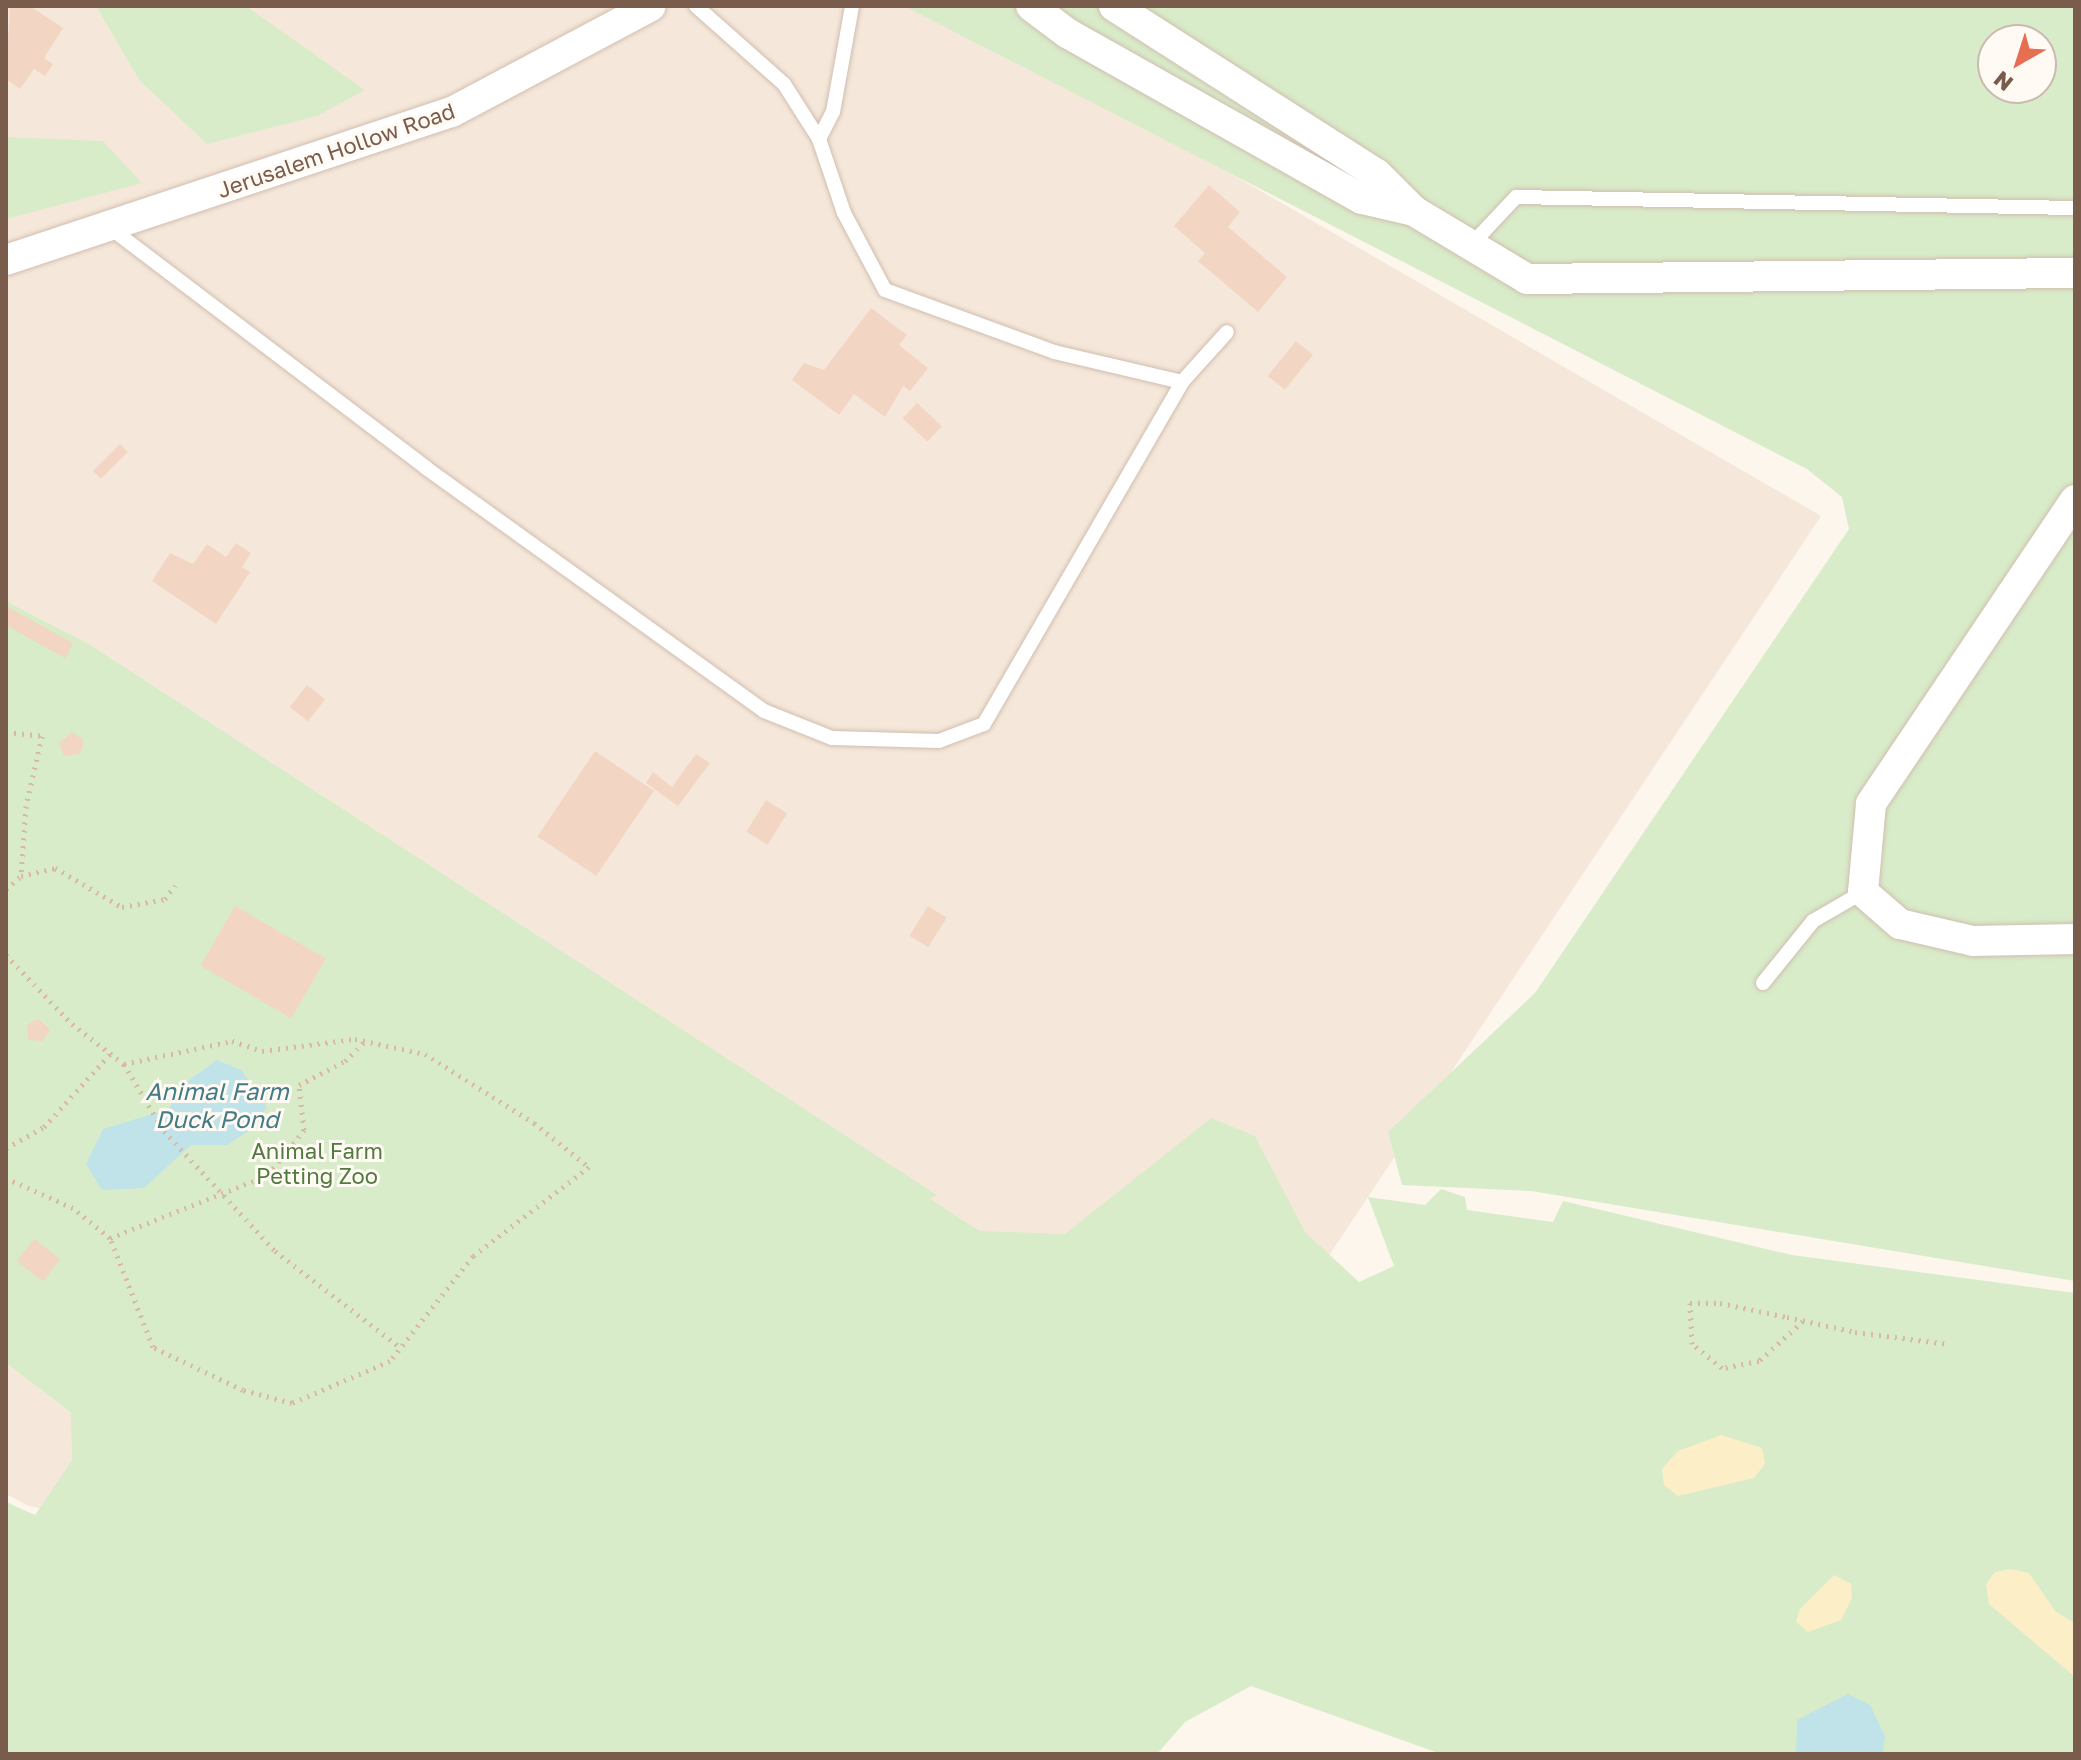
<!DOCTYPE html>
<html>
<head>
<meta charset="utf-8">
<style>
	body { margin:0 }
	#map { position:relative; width:2081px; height:1760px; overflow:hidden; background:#fdf6ec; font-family:"Golos Text",sans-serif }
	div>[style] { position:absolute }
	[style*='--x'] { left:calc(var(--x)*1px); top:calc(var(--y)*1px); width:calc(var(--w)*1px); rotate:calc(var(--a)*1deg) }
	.residential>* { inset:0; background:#f5e8da }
	.green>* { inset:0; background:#d8ecc9 }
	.sand>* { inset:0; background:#fcefc7 }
	.water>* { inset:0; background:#bfe3e8 }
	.building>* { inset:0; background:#f3d5c3; transform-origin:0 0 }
	.path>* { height:5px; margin-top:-2.5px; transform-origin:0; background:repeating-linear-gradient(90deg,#d9b8a5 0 2px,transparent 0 8px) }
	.roads { filter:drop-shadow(0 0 2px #d1beb0) drop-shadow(0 0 2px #d1beb0) }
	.lane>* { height:14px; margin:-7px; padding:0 7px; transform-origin:7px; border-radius:7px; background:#fff }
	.street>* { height:30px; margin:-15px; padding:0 15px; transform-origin:15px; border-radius:15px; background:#fff }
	span { translate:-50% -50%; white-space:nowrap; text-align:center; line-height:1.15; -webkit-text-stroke:6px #fffaf3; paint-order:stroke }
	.street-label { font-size:22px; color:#7a5c4d }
	.park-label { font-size:22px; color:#537a41 }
	.water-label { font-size:24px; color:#437c86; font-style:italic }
	.frame { position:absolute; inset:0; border:8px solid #7a5c4d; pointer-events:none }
	.north { position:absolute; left:1977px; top:24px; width:80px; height:80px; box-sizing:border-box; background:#fffaf3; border:2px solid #cabbb1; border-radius:50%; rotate:219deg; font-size:22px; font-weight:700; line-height:32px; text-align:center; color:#7a5c4d }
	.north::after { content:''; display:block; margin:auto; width:28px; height:36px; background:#e76f51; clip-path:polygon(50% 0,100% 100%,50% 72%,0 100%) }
</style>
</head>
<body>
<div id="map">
	<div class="residential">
		<i style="clip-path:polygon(6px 6px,942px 6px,1821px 516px,1221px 1418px,647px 1344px,936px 1195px,89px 644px,6px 601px)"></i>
		<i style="clip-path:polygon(6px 1363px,246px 1549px,29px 1506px,6px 1494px)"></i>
	</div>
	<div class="green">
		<i style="clip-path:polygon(96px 6px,246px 6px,365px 90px,317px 116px,207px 144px,140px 81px)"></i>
		<i style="clip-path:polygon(evenodd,904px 6px,2075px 6px,2075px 1281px,1531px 1191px,1402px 1185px,1388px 1132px,1535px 993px,1849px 529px,1842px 497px,1807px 469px,904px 6px,1993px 40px,2041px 40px,2041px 88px,1993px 88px,1993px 40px)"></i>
		<i style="clip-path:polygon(6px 137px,103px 141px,142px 183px,6px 219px)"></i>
		<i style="clip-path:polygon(6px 601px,89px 644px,937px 1195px,930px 1199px,980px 1231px,1065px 1234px,1211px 1118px,1255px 1136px,1305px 1232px,1359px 1282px,1394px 1266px,1368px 1197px,1425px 1205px,1441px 1189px,1465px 1197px,1467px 1210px,1553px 1222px,1563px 1201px,1792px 1255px,2075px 1293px,2075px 1754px,1441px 1754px,1251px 1686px,1185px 1722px,1157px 1754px,6px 1754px,6px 1502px,35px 1515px,72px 1460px,71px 1413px,6px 1363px)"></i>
	</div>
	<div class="sand">
		<i style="clip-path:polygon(1721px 1435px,1762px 1448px,1765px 1464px,1754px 1478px,1678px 1496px,1664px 1485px,1662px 1469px,1678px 1451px)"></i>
		<i style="clip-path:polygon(2011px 1569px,2029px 1573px,2056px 1612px,2075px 1623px,2075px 1677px,1989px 1604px,1986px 1584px,1995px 1572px)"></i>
		<i style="clip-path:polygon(1834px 1575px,1851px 1584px,1852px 1598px,1841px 1620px,1808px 1632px,1796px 1622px,1800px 1609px)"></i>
	</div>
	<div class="water">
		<i style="clip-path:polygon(217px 1060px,241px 1070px,267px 1106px,256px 1126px,227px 1145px,191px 1145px,144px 1188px,102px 1190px,86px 1164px,103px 1129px,169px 1109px,177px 1089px)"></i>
		<i style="clip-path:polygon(1848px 1694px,1870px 1705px,1885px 1736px,1883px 1754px,1796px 1754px,1797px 1720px)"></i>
	</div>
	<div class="building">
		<i style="clip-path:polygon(10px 6px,30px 6px,63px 28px,44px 58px,53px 64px,45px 76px,34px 69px,20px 89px,6px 79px)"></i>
		<i style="clip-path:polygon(1209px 185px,1240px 212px,1228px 227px,1287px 277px,1258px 312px,1198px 261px,1205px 253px,1174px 226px)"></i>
		<i style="clip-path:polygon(871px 308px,907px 335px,899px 345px,928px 368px,910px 391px,903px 386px,885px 417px,854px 394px,839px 415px,792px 380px,804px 363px,824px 370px)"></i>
		<i style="left:1296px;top:341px;width:22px;height:45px;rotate:39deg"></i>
		<i style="left:917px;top:403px;width:34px;height:21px;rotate:43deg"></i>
		<i style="left:120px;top:444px;width:11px;height:38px;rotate:45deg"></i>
		<i style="clip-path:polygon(236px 543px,251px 553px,242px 567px,250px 572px,216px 624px,152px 581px,170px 553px,193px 564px,207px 544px,226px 557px)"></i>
		<i style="left:6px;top:606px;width:77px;height:17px;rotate:29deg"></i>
		<i style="left:307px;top:685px;width:23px;height:28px;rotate:38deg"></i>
		<i style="clip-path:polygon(72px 732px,84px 741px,80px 754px,64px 756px,59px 743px)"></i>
		<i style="left:595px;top:751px;width:71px;height:103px;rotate:34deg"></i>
		<i style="clip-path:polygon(696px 754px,710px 763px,678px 806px,646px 783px,653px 772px,672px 787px)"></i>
		<i style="left:766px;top:800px;width:25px;height:37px;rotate:32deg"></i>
		<i style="left:235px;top:906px;width:105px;height:69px;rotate:30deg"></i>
		<i style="left:928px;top:906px;width:22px;height:35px;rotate:32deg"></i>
		<i style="clip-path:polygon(38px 1019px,50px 1029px,43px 1041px,28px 1040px,27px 1025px)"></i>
		<i style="left:34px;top:1239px;width:33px;height:28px;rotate:38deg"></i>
	</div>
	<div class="path">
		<i style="--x:6;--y:732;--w:36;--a:6"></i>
		<i style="--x:42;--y:736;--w:72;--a:102.9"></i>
		<i style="--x:26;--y:806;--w:70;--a:94.1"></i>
		<i style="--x:6;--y:889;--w:20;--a:-41"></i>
		<i style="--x:21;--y:876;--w:35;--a:-13"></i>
		<i style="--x:55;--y:868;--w:78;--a:30.2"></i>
		<i style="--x:122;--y:907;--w:44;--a:-10.5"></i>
		<i style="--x:165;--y:899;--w:17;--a:-54"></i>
		<i style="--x:6;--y:955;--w:95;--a:46.3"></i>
		<i style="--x:72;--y:1024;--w:66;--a:37.6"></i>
		<i style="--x:124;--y:1064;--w:110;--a:-12"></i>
		<i style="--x:232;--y:1041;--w:32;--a:18"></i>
		<i style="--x:262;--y:1051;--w:94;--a:-7.4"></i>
		<i style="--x:355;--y:1039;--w:72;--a:12.1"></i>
		<i style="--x:425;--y:1054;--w:129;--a:32.3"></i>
		<i style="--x:534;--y:1123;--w:70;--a:38.7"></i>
		<i style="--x:589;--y:1167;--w:146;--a:142.5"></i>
		<i style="--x:473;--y:1256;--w:134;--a:128.3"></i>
		<i style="--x:390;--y:1361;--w:107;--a:156.8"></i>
		<i style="--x:292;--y:1403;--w:51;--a:-165.1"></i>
		<i style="--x:243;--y:1390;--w:100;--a:-154.5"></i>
		<i style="--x:153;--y:1347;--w:117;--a:-111.5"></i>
		<i style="--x:110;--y:1238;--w:48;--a:-141"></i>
		<i style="--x:73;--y:1208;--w:73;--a:-155.9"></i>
		<i style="--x:124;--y:1064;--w:78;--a:59.2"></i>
		<i style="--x:164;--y:1131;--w:163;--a:47.2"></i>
		<i style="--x:275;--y:1251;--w:159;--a:37.6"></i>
		<i style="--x:6;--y:1148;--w:43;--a:-28.9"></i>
		<i style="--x:44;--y:1127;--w:100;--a:-47.8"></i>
		<i style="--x:110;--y:1238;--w:170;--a:-21.7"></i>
		<i style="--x:268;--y:1175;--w:58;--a:-51.3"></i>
		<i style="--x:304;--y:1130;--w:45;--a:-96.3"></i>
		<i style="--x:299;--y:1085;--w:52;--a:-27.6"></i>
		<i style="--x:345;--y:1061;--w:28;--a:-45"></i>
		<i style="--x:1803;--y:1321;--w:59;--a:137.7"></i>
		<i style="--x:1759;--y:1361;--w:38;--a:169"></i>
		<i style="--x:1722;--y:1368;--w:38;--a:-141"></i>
		<i style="--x:1692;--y:1344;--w:41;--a:-92.8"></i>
		<i style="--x:1690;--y:1303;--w:30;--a:0"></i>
		<i style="--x:1720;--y:1303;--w:68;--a:11.8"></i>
		<i style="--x:1787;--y:1317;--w:70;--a:12.4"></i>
		<i style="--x:1855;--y:1332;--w:95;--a:7.3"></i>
	</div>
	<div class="roads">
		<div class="lane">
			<i style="--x:696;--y:6;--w:118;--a:41.6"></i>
			<i style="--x:784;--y:84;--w:65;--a:57.5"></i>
			<i style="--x:819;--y:139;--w:78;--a:71.3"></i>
			<i style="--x:844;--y:213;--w:87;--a:62"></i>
			<i style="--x:885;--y:290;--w:180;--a:20.1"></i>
			<i style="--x:1054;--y:352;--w:131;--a:13.2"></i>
			<i style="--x:1182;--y:382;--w:67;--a:-48"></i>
			<i style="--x:819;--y:139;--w:30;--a:-63"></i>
			<i style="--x:833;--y:112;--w:108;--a:-79.8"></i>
			<i style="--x:109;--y:227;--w:398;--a:37.2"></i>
			<i style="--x:426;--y:468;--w:416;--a:35.7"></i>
			<i style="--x:764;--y:711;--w:73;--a:21.7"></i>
			<i style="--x:832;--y:738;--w:107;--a:1.6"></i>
			<i style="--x:939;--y:741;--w:48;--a:-20.7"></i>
			<i style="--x:984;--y:724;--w:395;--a:-59.9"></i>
			<i style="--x:1471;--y:245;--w:66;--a:-46.8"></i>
			<i style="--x:1516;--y:197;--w:559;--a:1.13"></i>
			<i style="--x:1763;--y:983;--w:80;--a:-51.1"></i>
			<i style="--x:1813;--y:921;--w:58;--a:-30.1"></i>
		</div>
		<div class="street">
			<i style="--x:1031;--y:6;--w:45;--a:36.9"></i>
			<i style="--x:1067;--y:33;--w:338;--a:29.4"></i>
			<i style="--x:1362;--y:199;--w:53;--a:13"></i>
			<i style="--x:1114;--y:6;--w:312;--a:32.6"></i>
			<i style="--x:1377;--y:174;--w:52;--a:45"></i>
			<i style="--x:1414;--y:211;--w:132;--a:31"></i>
			<i style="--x:1527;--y:279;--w:548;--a:-0.63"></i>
			<i style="--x:6;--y:260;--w:470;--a:-18.4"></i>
			<i style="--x:452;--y:112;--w:225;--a:-28"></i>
			<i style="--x:2075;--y:500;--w:366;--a:123.9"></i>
			<i style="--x:1871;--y:804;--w:88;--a:95.2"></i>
			<i style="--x:1863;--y:892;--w:49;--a:40.9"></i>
			<i style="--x:1900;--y:924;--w:75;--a:13.1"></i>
			<i style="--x:1973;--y:941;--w:102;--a:-1.1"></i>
		</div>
	</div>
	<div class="street-label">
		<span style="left:336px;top:150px;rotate:-19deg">Jerusalem Hollow Road</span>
	</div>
	<div class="park-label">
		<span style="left:317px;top:1163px">Animal Farm<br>Petting Zoo</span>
	</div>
	<div class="water-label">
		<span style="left:217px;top:1105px">Animal Farm<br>Duck Pond</span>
	</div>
	<div class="frame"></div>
	<div class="north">N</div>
</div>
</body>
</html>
